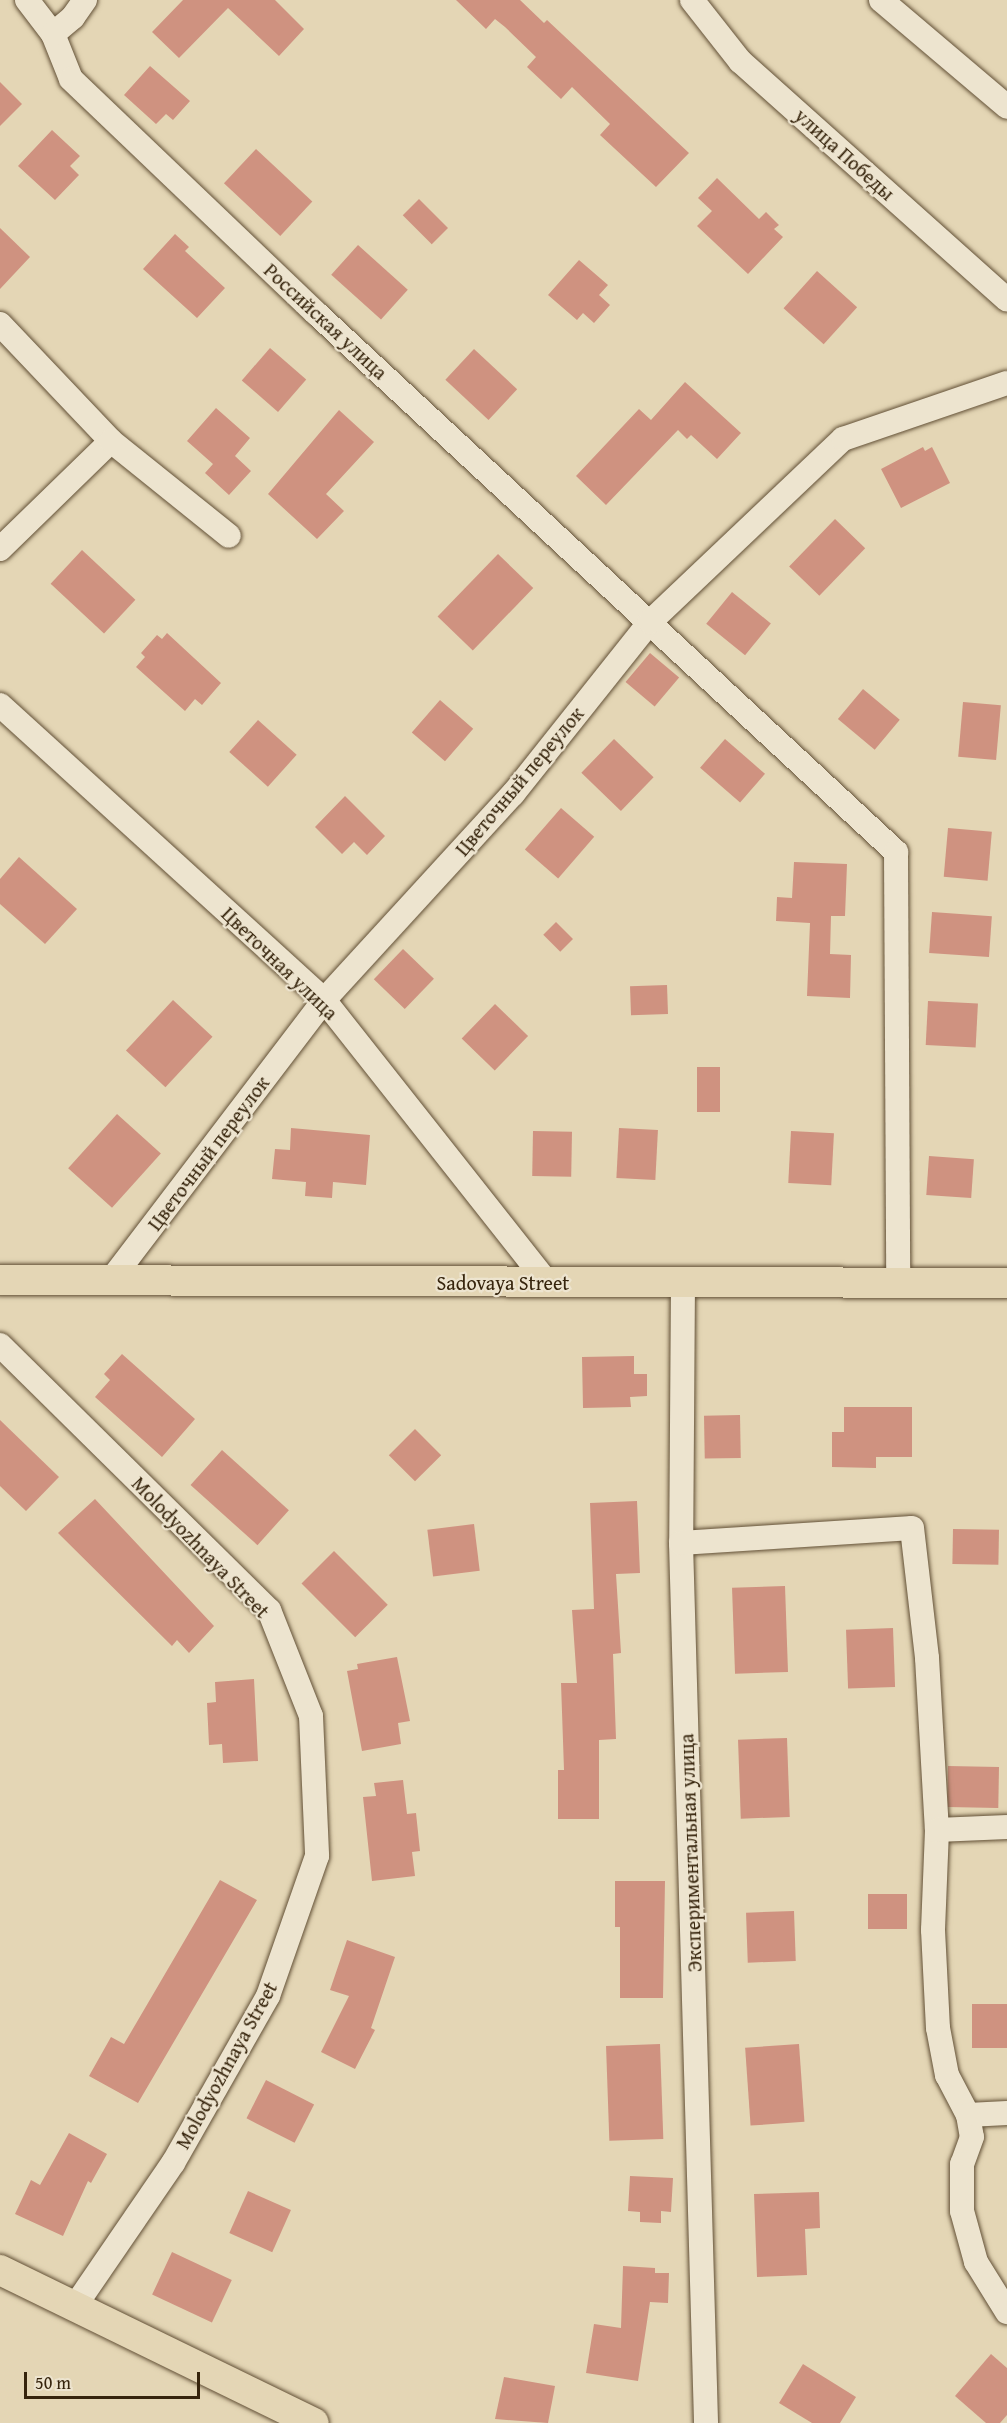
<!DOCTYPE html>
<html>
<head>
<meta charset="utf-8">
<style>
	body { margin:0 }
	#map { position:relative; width:1007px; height:2423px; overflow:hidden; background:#e4d6b5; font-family:"Gentium Book Plus",serif }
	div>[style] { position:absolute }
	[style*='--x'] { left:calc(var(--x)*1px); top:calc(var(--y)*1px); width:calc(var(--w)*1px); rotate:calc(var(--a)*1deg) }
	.building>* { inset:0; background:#cf9280; transform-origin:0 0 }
	.roads { filter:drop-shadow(0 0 2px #625036) drop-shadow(0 0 2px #625036) }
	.minor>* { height:24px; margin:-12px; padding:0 12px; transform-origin:12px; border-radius:12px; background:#ede4cf }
	.major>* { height:30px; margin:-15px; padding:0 15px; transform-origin:15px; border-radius:15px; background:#e4d6b5 }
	span { translate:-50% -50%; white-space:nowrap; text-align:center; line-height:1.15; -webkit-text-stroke:4.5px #ede4cf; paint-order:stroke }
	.street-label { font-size:20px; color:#36240c }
	.scale { position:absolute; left:24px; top:2372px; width:176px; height:27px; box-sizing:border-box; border:3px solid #36240c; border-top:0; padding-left:8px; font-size:18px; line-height:21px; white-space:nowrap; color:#36240c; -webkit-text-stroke:4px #ede4cf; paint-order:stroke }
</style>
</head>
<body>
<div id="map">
	<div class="building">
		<i style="clip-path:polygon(183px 0,275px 0,304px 29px,279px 56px,228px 8px,179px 58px,152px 32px)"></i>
		<i style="clip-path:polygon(456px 0,520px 0,544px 23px,547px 20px,689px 153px,656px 187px,600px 135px,610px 124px,572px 87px,561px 99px,527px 67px,536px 57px,505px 27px,495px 19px,486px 29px)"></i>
		<i style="clip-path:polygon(150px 66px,190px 101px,173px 120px,166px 114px,156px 124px,124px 95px)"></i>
		<i style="clip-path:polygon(0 82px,22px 104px,0 126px)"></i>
		<i style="clip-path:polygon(52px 130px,80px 156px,70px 166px,79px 175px,55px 200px,18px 166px)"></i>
		<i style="left:256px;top:149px;width:77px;height:47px;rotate:43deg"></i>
		<i style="clip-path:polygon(717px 178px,759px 219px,766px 212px,779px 225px,774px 229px,783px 237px,748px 274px,697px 226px,712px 211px,698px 198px)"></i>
		<i style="left:419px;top:199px;width:41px;height:23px;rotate:45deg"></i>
		<i style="clip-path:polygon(0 228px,30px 257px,0 289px)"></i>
		<i style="clip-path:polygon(175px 234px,189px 247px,185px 251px,225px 288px,197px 318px,143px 269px)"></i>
		<i style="left:358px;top:245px;width:67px;height:40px;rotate:42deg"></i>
		<i style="clip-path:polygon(579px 260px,608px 285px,599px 295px,610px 305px,594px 323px,583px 313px,577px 320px,548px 295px)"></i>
		<i style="left:817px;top:271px;width:54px;height:50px;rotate:42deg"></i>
		<i style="left:270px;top:348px;width:48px;height:43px;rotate:41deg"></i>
		<i style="left:474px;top:349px;width:59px;height:42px;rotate:43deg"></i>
		<i style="clip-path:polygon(685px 382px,741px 433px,717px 459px,691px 435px,687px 439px,678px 430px,606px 505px,576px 476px,639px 409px,651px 420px)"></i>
		<i style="clip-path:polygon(216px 408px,250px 438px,235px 456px,251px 471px,229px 495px,205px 473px,213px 464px,187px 441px)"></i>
		<i style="clip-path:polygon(339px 410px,374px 442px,326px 494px,344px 511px,317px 539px,268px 494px)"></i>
		<i style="clip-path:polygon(923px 447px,925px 451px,932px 447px,950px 483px,901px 508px,881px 469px)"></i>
		<i style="left:835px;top:519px;width:42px;height:66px;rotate:44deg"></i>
		<i style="left:82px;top:550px;width:73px;height:46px;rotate:43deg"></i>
		<i style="left:498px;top:554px;width:49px;height:87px;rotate:44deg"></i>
		<i style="left:732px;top:592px;width:50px;height:41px;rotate:39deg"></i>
		<i style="clip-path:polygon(167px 633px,221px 683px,202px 705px,195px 699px,185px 711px,136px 667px,145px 657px,141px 653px,157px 635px,162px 639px)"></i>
		<i style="left:650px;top:653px;width:38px;height:38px;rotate:40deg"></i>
		<i style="left:863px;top:689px;width:48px;height:39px;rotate:40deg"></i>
		<i style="left:440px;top:700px;width:44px;height:43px;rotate:41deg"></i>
		<i style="left:963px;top:702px;width:38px;height:55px;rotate:5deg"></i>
		<i style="left:258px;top:720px;width:52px;height:43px;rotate:42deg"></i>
		<i style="left:614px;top:739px;width:55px;height:47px;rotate:44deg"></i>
		<i style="left:725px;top:739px;width:53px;height:38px;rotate:41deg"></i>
		<i style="clip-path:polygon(345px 796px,385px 836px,367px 855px,354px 842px,342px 854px,315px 827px)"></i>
		<i style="left:561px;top:808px;width:44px;height:55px;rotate:41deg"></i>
		<i style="left:948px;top:828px;width:44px;height:49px;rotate:5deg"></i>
		<i style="clip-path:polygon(19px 857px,77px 909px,45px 944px,0 904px,0 879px)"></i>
		<i style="clip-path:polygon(794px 862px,847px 864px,845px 916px,831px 916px,830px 954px,851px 955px,850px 998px,807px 996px,810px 923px,776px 921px,777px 897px,792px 898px)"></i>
		<i style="left:932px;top:912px;width:60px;height:41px;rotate:4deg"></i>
		<i style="left:556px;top:922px;width:24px;height:18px;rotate:45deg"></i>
		<i style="left:403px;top:949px;width:43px;height:42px;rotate:44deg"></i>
		<i style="left:667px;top:985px;width:29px;height:37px;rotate:88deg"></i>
		<i style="left:173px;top:1000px;width:54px;height:69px;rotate:43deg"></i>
		<i style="left:928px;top:1001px;width:50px;height:44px;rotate:3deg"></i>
		<i style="left:495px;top:1004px;width:46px;height:48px;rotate:44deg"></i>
		<i style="left:697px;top:1067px;width:23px;height:45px"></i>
		<i style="left:117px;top:1114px;width:59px;height:73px;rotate:42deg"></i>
		<i style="clip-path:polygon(291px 1128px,370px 1135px,366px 1185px,333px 1182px,332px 1198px,305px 1196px,306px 1182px,272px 1179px,275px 1149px,290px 1150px)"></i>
		<i style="left:619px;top:1128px;width:39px;height:50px;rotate:3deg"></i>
		<i style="left:533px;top:1131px;width:39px;height:45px;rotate:1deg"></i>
		<i style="left:791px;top:1131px;width:43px;height:52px;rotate:3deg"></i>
		<i style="left:929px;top:1156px;width:45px;height:39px;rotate:4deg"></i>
		<i style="clip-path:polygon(122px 1354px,195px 1419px,162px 1457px,95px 1397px,110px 1380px,104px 1374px)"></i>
		<i style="clip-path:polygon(634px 1356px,634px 1374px,647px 1374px,647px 1396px,630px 1397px,631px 1407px,583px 1408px,582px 1357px)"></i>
		<i style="clip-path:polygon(844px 1407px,912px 1407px,912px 1457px,876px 1457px,876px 1468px,832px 1467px,832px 1432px,844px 1432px)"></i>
		<i style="left:740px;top:1415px;width:43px;height:36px;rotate:89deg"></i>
		<i style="clip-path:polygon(0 1420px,59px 1477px,26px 1511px,0 1486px)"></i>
		<i style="left:415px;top:1429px;width:37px;height:37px;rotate:45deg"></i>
		<i style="left:222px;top:1450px;width:90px;height:47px;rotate:42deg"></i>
		<i style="clip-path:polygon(95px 1499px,214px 1626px,189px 1653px,177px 1640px,172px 1646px,58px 1533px)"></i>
		<i style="clip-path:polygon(637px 1501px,640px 1573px,616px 1574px,621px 1653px,613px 1654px,616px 1739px,599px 1740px,599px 1819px,558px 1819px,558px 1770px,564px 1770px,561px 1683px,577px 1683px,572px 1610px,594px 1609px,590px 1503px)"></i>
		<i style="left:474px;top:1524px;width:47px;height:47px;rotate:83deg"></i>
		<i style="left:953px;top:1529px;width:46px;height:35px;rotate:1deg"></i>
		<i style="left:334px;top:1551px;width:76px;height:46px;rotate:45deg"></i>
		<i style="left:785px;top:1586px;width:86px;height:53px;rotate:88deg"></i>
		<i style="left:893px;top:1628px;width:59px;height:47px;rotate:88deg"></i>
		<i style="clip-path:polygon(397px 1657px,410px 1721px,398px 1723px,401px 1744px,362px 1751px,347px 1671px,358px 1669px,357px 1664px)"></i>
		<i style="clip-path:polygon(254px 1679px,258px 1761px,223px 1763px,222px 1744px,209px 1745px,207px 1703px,216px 1702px,215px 1682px)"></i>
		<i style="left:787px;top:1738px;width:79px;height:49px;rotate:88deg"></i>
		<i style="left:948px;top:1766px;width:51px;height:41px;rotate:1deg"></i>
		<i style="clip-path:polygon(403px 1780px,407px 1814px,416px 1813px,420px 1851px,412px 1852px,415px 1876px,372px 1881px,363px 1797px,376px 1796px,374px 1783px)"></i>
		<i style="clip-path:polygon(220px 1880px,257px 1900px,138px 2103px,89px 2076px,111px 2037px,124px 2044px)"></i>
		<i style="clip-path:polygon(615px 1881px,665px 1881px,663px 1998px,620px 1998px,620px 1927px,615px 1927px)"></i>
		<i style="left:868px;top:1894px;width:39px;height:35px"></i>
		<i style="left:794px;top:1911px;width:50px;height:48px;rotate:88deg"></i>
		<i style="clip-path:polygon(347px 1940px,395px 1957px,371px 2028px,375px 2030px,355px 2069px,321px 2052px,349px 1996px,330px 1990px)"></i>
		<i style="left:972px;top:2004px;width:35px;height:44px"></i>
		<i style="left:660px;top:2044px;width:95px;height:54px;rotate:88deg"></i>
		<i style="left:799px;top:2044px;width:78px;height:54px;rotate:86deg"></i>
		<i style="left:266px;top:2080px;width:54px;height:43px;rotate:27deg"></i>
		<i style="clip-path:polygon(69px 2133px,107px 2154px,91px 2183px,88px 2181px,63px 2236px,15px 2214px,31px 2180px,40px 2185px)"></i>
		<i style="clip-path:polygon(630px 2176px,673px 2178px,671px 2212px,661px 2211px,661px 2223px,640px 2222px,640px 2212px,628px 2211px)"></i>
		<i style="left:248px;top:2191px;width:47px;height:46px;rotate:24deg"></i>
		<i style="clip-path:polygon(819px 2192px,820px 2228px,805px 2229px,807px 2275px,757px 2277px,754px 2194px)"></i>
		<i style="left:172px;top:2252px;width:66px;height:47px;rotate:25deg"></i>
		<i style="clip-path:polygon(623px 2266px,655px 2268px,655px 2273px,669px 2273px,668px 2303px,650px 2302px,638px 2381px,586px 2373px,594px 2324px,621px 2328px)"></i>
		<i style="clip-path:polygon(991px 2354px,1007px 2368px,1007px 2415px,1000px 2423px,986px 2423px,955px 2396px)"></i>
		<i style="clip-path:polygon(803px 2364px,856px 2397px,840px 2423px,812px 2423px,779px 2403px)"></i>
		<i style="clip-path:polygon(504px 2377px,555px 2386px,548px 2423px,495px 2419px)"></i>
	</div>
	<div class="roads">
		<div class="minor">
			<i style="--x:27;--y:0;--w:43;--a:52.6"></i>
			<i style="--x:53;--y:34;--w:48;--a:68.2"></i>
			<i style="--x:71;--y:79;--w:339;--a:43.7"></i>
			<i style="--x:316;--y:313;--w:792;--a:42.9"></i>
			<i style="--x:896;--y:852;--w:431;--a:89.7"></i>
			<i style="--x:692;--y:0;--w:78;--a:51.8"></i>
			<i style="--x:740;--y:61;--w:358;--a:41.8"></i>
			<i style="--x:881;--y:0;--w:165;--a:40.3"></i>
			<i style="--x:53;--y:34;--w:26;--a:-40"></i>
			<i style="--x:73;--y:17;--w:21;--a:-55"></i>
			<i style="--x:0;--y:324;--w:161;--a:46.5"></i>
			<i style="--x:111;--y:441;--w:155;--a:135.8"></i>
			<i style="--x:111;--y:441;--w:151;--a:38.8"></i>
			<i style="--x:0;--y:705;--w:438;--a:42.3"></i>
			<i style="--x:324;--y:1000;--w:360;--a:51.7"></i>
			<i style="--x:111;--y:1280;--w:352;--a:-52.7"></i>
			<i style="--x:324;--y:1000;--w:280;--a:-47.5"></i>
			<i style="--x:513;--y:794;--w:220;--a:-51.5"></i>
			<i style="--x:650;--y:622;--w:266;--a:-43.5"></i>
			<i style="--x:843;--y:439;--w:173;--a:-18.9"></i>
			<i style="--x:683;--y:1282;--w:261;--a:90.4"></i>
			<i style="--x:681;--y:1543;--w:880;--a:88.37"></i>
			<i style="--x:0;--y:1345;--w:378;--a:44.6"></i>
			<i style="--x:269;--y:1610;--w:114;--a:68.4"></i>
			<i style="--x:311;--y:1716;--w:140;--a:87.5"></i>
			<i style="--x:317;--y:1856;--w:148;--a:109.3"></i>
			<i style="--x:268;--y:1996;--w:192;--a:119.6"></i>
			<i style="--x:173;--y:2163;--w:173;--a:124.4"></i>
			<i style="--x:681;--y:1543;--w:231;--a:-3.7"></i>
			<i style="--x:912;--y:1528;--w:131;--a:83.4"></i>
			<i style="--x:927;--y:1658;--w:172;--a:86.7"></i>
			<i style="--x:937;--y:1830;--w:100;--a:92.3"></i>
			<i style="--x:933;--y:1930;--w:98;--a:87.1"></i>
			<i style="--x:938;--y:2028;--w:48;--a:79.2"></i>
			<i style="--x:947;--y:2075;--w:45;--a:62.3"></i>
			<i style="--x:937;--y:1830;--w:70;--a:-2.5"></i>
			<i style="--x:1007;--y:2113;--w:39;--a:177"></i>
			<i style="--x:968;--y:2115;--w:22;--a:80"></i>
			<i style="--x:972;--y:2137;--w:29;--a:110"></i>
			<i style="--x:962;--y:2164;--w:47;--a:90"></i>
			<i style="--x:962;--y:2211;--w:53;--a:74.6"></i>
			<i style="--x:976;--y:2262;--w:59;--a:58.2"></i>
		</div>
		<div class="major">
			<i style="--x:0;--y:1280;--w:1007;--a:0.17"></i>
			<i style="--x:0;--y:2270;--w:349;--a:26"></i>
		</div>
	</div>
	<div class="street-label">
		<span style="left:845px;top:154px;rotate:42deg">улица Победы</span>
		<span style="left:326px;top:321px;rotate:43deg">Российская улица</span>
		<span style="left:519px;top:781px;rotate:-50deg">Цветочный переулок</span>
		<span style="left:280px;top:963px;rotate:44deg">Цветочная улица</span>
		<span style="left:208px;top:1153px;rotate:-53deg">Цветочный переулок</span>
		<span style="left:503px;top:1282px">Sadovaya Street</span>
		<span style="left:201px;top:1547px;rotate:46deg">Molodyozhnaya Street</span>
		<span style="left:690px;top:1853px;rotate:-92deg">Экспериментальная улица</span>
		<span style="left:226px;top:2065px;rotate:-61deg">Molodyozhnaya Street</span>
	</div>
	<div class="scale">50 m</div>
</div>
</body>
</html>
